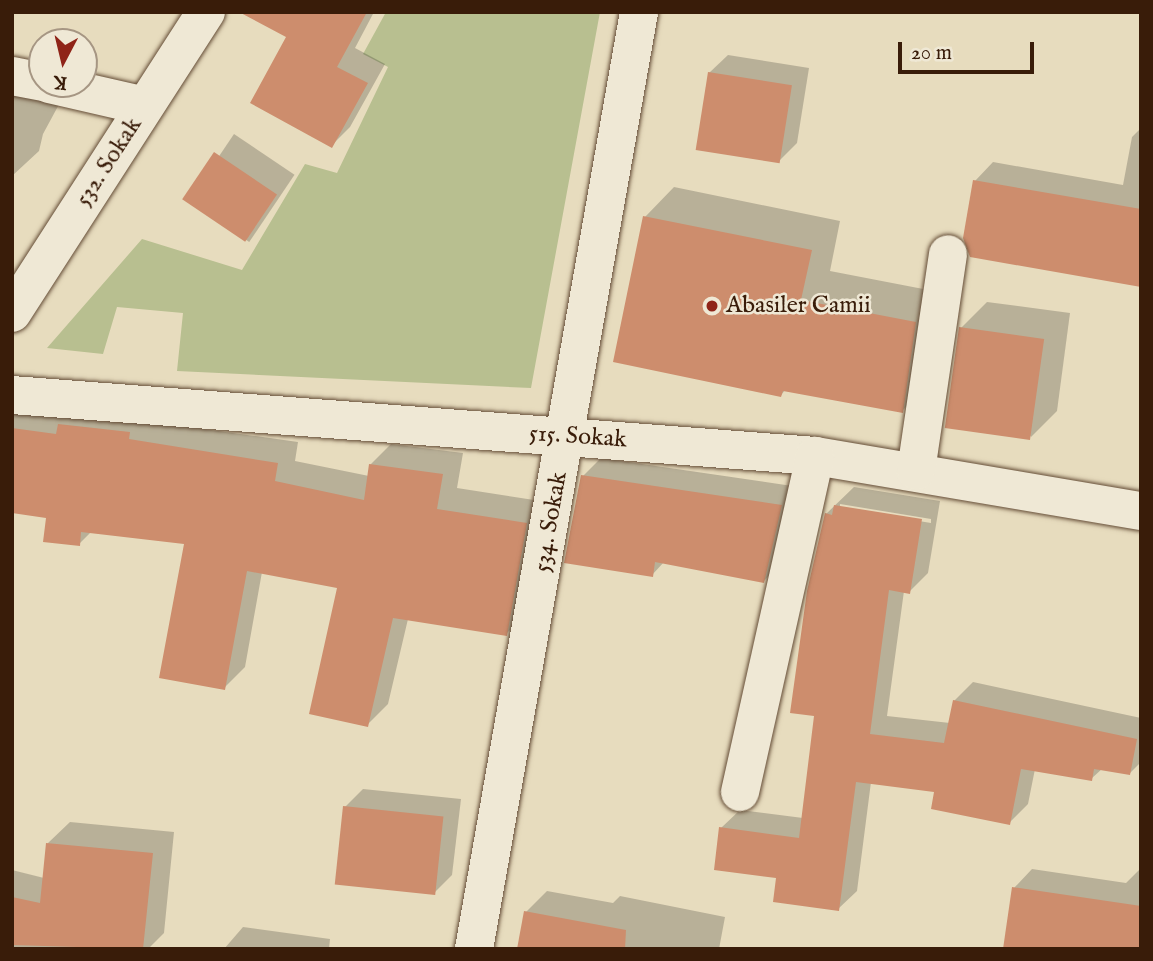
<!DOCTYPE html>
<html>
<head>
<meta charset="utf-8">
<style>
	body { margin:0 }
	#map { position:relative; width:1153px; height:961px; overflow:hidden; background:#e7dcbe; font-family:"IM FELL English",serif }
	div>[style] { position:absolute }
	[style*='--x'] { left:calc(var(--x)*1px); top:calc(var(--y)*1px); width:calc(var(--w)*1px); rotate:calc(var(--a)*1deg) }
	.green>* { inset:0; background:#b8bf90 }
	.shadow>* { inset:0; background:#0003; transform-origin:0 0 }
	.building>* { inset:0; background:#cd8d6d; transform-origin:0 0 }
	.roads { filter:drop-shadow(0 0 2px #644c36) drop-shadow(0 0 2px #644c36) }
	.minor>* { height:38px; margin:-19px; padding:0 19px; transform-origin:19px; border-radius:19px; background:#efe8d5 }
	.dots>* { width:19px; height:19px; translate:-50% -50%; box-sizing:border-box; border:4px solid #efe8d5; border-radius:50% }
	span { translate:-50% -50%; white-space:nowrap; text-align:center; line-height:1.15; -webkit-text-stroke:5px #efe8d5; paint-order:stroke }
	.street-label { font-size:24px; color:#391c09 }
	.poi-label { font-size:24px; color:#391c09 }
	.left { translate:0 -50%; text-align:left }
	.frame { position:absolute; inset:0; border:14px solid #391c09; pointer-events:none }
	.north { position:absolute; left:28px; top:28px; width:70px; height:70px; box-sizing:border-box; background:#efe8d5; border:2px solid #a69683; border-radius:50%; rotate:187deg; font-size:19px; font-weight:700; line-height:28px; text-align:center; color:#391c09 }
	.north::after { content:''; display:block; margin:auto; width:24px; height:32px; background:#8f2418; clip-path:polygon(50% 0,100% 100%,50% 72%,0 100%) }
	.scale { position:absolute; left:898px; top:42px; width:136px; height:32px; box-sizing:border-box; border:4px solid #391c09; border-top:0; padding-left:9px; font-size:21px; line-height:24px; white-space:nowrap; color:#391c09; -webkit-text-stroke:5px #efe8d5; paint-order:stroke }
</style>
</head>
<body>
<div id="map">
	<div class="green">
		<i style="clip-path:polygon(386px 12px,600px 12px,531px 388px,177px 371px,183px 313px,117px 307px,103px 354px,47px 348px,142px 239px,242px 270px,305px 164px,337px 173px,388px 67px,363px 54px)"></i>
	</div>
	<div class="shadow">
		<i style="clip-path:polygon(273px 12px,374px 12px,355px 48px,385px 64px,350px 127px,331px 146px,288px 37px)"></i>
		<i style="clip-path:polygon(728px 55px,809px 68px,797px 143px,779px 161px,709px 73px)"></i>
		<i style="clip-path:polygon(12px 89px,63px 97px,43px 134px,39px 151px,12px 176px)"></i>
		<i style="clip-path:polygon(1141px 128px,1141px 285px,975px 181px,993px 162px,1123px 185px,1132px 137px)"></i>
		<i style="left:234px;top:134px;width:73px;height:81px;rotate:34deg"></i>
		<i style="clip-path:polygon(674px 187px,840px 221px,830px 271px,944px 293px,931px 381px,902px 411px,786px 389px,781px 395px,645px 217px)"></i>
		<i style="clip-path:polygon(987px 302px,1070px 313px,1057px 411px,1031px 437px,961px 328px)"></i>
		<i style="clip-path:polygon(12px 402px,298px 442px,295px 461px,369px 476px,370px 465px,391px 444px,463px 453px,457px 488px,547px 502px,527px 613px,506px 634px,408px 619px,388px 704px,367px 725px,339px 586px,262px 572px,245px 667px,224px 688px,186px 543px,92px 531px,79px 544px,48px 516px,12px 511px)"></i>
		<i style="clip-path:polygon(601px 458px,799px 487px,782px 562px,764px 581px,664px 562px,652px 575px,583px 476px)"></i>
		<i style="clip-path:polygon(evenodd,854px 487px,940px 501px,928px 573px,909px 592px,904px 591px,887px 716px,950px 723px,954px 701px,973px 682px,1141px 718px,1141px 762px,1130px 773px,1103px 768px,1091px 779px,1035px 769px,1028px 804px,1009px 823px,936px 790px,871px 782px,857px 891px,838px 909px,778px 876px,721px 828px,740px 810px,803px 818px,816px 715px,826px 514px,854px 487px,840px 504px,931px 519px,931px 523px,840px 508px,840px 504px)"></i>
		<i style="clip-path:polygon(363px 789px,461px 799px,452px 875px,433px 894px,345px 807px)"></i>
		<i style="clip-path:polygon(70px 822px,174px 832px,164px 933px,148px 949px,12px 949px,12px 870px,44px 878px,48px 843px)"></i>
		<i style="clip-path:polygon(1141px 868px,1141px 949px,1014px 888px,1032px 869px,1126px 883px)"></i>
		<i style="clip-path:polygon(547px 891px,613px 903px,620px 896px,725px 917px,719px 949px,519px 949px,526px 912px)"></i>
		<i style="clip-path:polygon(243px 927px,330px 939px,329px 949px,224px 949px)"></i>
	</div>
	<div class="building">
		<i style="clip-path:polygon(239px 12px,367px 12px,337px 67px,368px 83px,332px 148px,250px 103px,286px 37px)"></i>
		<i style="left:708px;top:72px;width:85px;height:79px;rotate:9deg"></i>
		<i style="left:214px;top:152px;width:76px;height:57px;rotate:34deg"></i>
		<i style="clip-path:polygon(973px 180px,1141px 209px,1141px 287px,970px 257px,963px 238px)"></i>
		<i style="clip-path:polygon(643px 216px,812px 250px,801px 300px,916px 322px,903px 413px,783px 391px,781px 397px,613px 362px)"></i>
		<i style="left:959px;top:327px;width:86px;height:102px;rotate:8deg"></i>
		<i style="clip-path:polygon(58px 424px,130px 432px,129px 439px,278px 463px,275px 481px,364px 500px,369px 464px,443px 474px,437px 509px,527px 523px,507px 636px,393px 618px,368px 727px,309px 714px,337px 588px,247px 571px,225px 690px,159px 678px,184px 544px,81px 532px,80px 546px,43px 542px,46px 518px,12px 513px,12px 428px,56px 434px)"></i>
		<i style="clip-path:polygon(581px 475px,782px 505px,764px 583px,655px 562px,653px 577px,564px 563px)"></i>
		<i style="clip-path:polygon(834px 505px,922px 519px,910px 594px,889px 590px,870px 734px,944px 743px,953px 700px,1137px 739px,1130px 775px,1094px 769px,1092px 781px,1021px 769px,1010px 825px,931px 809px,934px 792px,856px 782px,839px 911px,773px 902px,776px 878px,714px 870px,719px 827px,799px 838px,814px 716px,790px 713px,807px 591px,825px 513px,832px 515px)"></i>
		<i style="left:343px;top:806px;width:101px;height:79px;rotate:6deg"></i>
		<i style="clip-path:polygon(46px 843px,153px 853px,143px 949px,12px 945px,12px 897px,40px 903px)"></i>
		<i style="clip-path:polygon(1012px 887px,1141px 906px,1141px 949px,1003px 949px)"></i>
		<i style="clip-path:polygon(524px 911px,626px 930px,625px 949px,517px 949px)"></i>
	</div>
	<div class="roads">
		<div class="minor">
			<i style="--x:12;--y:76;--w:31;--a:11"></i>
			<i style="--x:49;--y:84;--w:98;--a:12.9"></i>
			<i style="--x:12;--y:313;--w:358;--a:-57.2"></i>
			<i style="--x:12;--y:395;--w:805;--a:4.34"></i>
			<i style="--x:815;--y:456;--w:331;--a:9.6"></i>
			<i style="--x:916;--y:471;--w:219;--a:-81.6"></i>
			<i style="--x:740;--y:792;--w:344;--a:-77.4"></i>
			<i style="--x:474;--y:949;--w:951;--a:-80.01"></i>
		</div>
	</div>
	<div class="dots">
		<i style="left:712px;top:306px;background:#8f2418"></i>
	</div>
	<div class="street-label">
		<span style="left:109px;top:162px;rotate:-57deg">532. Sokak</span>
		<span style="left:578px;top:437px;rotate:4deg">515. Sokak</span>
		<span style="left:551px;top:522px;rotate:-80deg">534. Sokak</span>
	</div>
	<div class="poi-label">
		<span class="left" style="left:726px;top:306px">Abasiler Camii</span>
	</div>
	<div class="frame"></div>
	<div class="north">K</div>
	<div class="scale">20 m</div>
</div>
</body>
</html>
